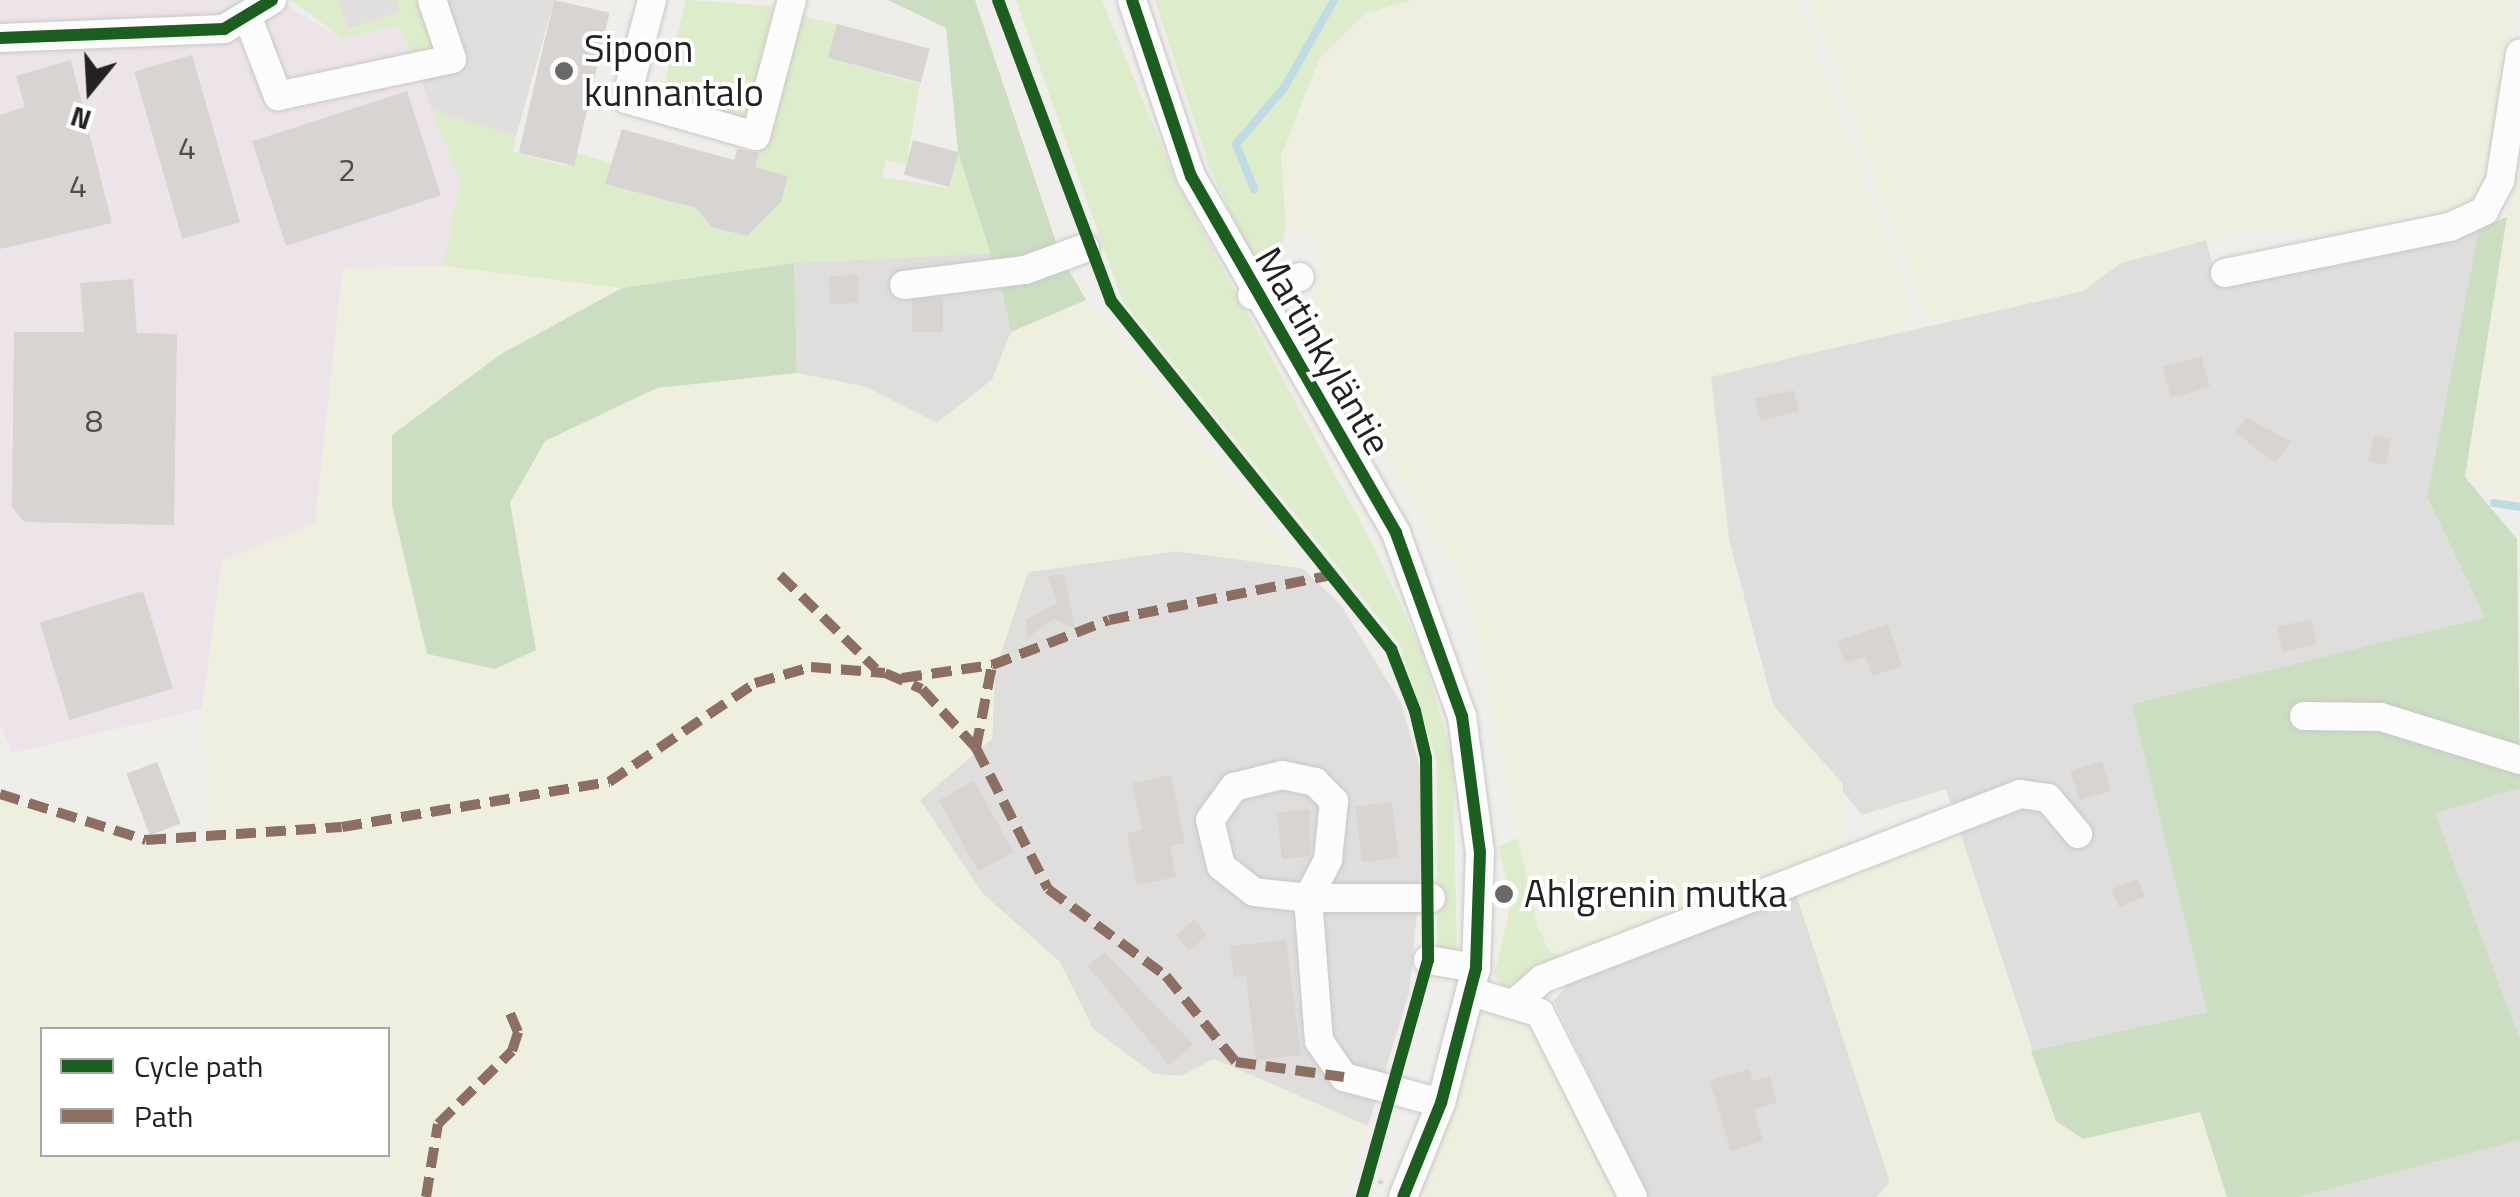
<!DOCTYPE html>
<html>
<head>
<meta charset="utf-8">
<style>
	body { margin:0 }
	#map { position:relative; width:2520px; height:1197px; overflow:hidden; background:#f0eeeb; font-family:"Titillium Web",sans-serif }
	div>[style] { position:absolute }
	[style*='--x'] { left:calc(var(--x)*1px); top:calc(var(--y)*1px); width:calc(var(--w)*1px); rotate:calc(var(--a)*1deg) }
	.residential>* { inset:0; background:#dfdedc }
	.industrial>* { inset:0; background:#ede4e9 }
	.farmland>* { inset:0; background:#efefdf }
	.grass>* { inset:0; background:#ddeccb }
	.forest>* { inset:0; background:#cbdec1 }
	.parking>* { inset:0; background:#e0dfde }
	.stream>* { height:8px; margin:-4px; padding:0 4px; transform-origin:4px; border-radius:4px; background:#bfdbe3 }
	.building>* { inset:0; background:#d7d4d2; transform-origin:0 0 }
	.path>* { height:4px; margin-top:-2px; transform-origin:0; background:repeating-linear-gradient(90deg,#dccecd 0 5px,transparent 0 10px) }
	.roads { filter:drop-shadow(0 0 2px #c9c8c7) drop-shadow(0 0 2px #c9c8c7) }
	.minor>* { height:28px; margin:-14px; padding:0 14px; transform-origin:14px; border-radius:14px; background:#fdfcfc }
	.quiet>* { height:10px; margin-top:-5px; transform-origin:0; background:repeating-linear-gradient(90deg,#8d6e63 0 20px,transparent 0 30px) }
	.cycleway>* { height:12px; margin:-6px; padding:0 6px; transform-origin:6px; border-radius:6px; background:#1b5e20 }
	.dots>* { width:28px; height:28px; translate:-50% -50%; box-sizing:border-box; border:5px solid #fff; border-radius:50% }
	span { translate:-50% -50%; white-space:nowrap; text-align:center; line-height:1.15; -webkit-text-stroke:8px #fff; paint-order:stroke }
	.number-label { font-size:32px; color:#4f4e4e }
	.number-label span { -webkit-text-stroke-width:0 }
	.poi-label { font-size:38px; color:#222 }
	.left { translate:0 -50%; text-align:left }
	.street-label { font-size:38px; color:#222 }
	.legend { position:absolute; left:40px; top:1027px; width:350px; height:130px; box-sizing:border-box; background:#fff; border:2px solid #a7a7a7; margin:0; padding:12px 18px; list-style:none; font-size:30px; color:#222 }
	.legend li { display:flex; align-items:center; gap:20px; height:50px }
	.legend b { width:50px; border:2px solid #a7a7a7 }
	.north { position:absolute; left:40px; top:40px; width:100px; height:100px; -webkit-text-stroke:8px #fff; paint-order:stroke; rotate:198deg; font-size:28px; font-weight:700; line-height:40px; text-align:center; color:#222 }
	.north::after { content:''; display:block; margin:auto; width:35px; height:45px; background:#222; clip-path:polygon(50% 0,100% 100%,50% 72%,0 100%) }
</style>
</head>
<body>
<div id="map">
	<div class="residential">
		<i style="clip-path:polygon(2479px 228px,2427px 497px,2485px 617px,2132px 704px,2207px 1012px,2031px 1051px,1946px 789px,1862px 815px,1773px 705px,1729px 540px,1711px 376px,2083px 291px,2121px 263px,2206px 240px,2217px 282px)"></i>
		<i style="clip-path:polygon(992px 253px,1011px 332px,992px 380px,937px 423px,866px 387px,797px 373px,794px 263px)"></i>
		<i style="clip-path:polygon(1176px 551px,1302px 568px,1340px 604px,1401px 703px,1422px 775px,1423px 854px,1409px 993px,1368px 1126px,1214px 1059px,1181px 1076px,1154px 1074px,1093px 1029px,1060px 962px,983px 894px,920px 800px,992px 739px,995px 671px,1028px 572px)"></i>
		<i style="clip-path:polygon(2520px 788px,2520px 1040px,2514px 1042px,2435px 812px)"></i>
		<i style="clip-path:polygon(1794px 888px,1890px 1182px,1877px 1197px,1648px 1197px,1554px 1001px,1574px 976px)"></i>
		<i style="clip-path:polygon(2520px 1140px,2520px 1197px,2300px 1197px)"></i>
	</div>
	<div class="industrial">
		<i style="clip-path:polygon(0 0,277px 0,343px 39px,400px 26px,460px 183px,443px 266px,343px 268px,315px 523px,222px 561px,202px 709px,12px 753px,0 724px)"></i>
	</div>
	<div class="farmland">
		<i style="clip-path:polygon(1412px 0,1797px 0,1912px 309px,1900px 331px,1711px 377px,1729px 540px,1753px 650px,1773px 705px,1843px 784px,1843px 831px,1832px 849px,1568px 956px,1550px 953px,1538px 926px,1466px 589px,1310px 326px,1325px 253px,1312px 231px,1286px 230px,1281px 205px,1281px 156px,1319px 59px,1366px 13px)"></i>
		<i style="clip-path:polygon(1810px 0,2515px 0,2488px 177px,2475px 202px,2317px 236px,2252px 228px,2121px 263px,2083px 291px,1942px 322px,1925px 315px)"></i>
		<i style="clip-path:polygon(2520px 139px,2520px 501px,2465px 477px)"></i>
		<i style="clip-path:polygon(evenodd,443px 266px,622px 288px,501px 354px,392px 435px,535px 650px,510px 503px,545px 441px,657px 388px,797px 373px,866px 387px,937px 423px,992px 380px,1011px 332px,1086px 300px,1302px 568px,1176px 551px,1028px 572px,995px 671px,992px 739px,920px 800px,983px 894px,1060px 962px,1093px 1029px,1154px 1074px,1181px 1076px,1214px 1059px,1368px 1126px,1341px 1197px,0 1197px,0 799px,149px 847px,211px 845px,202px 709px,222px 561px,315px 523px,343px 268px,443px 266px,42px 1030px,388px 1030px,388px 1154px,42px 1154px,42px 1030px)"></i>
		<i style="clip-path:polygon(1959px 829px,2056px 1121px,2083px 1139px,2201px 1111px,2227px 1197px,1877px 1197px,1890px 1182px,1795px 888px)"></i>
		<i style="clip-path:polygon(1483px 1018px,1510px 1020px,1546px 1042px,1617px 1197px,1418px 1197px)"></i>
	</div>
	<div class="grass">
		<i style="clip-path:polygon(291px 0,338px 0,349px 29px,400px 10px,396px 0,417px 0,436px 55px,414px 61px,399px 26px,343px 39px)"></i>
		<i style="clip-path:polygon(686px 0,774px 6px,745px 118px,661px 96px)"></i>
		<i style="clip-path:polygon(1016px 0,1102px 0,1177px 184px,1372px 543px,1422px 652px,1453px 759px,1457px 956px,1437px 954px,1437px 761px,1399px 643px,1122px 300px)"></i>
		<i style="clip-path:polygon(1155px 0,1412px 0,1366px 13px,1319px 59px,1281px 156px,1286px 230px,1278px 259px,1256px 267px,1210px 169px)"></i>
		<i style="clip-path:polygon(799px 15px,837px 24px,828px 58px,920px 84px,906px 165px,886px 160px,882px 177px,948px 188px,958px 152px,992px 253px,794px 263px,622px 288px,443px 266px,460px 183px,432px 110px,516px 137px,513px 152px,566px 166px,570px 151px,611px 163px,606px 184px,702px 210px,713px 227px,747px 236px,788px 177px,755px 167px)"></i>
		<i style="clip-path:polygon(1518px 838px,1538px 927px,1550px 953px,1568px 956px,1504px 988px,1494px 975px,1512px 900px,1498px 847px)"></i>
	</div>
	<div class="forest">
		<i style="clip-path:polygon(888px 0,975px 0,1059px 251px,996px 270px,958px 152px,946px 28px)"></i>
		<i style="clip-path:polygon(2507px 217px,2465px 477px,2517px 539px,2520px 788px,2435px 813px,2520px 1040px,2520px 1140px,2300px 1197px,2227px 1197px,2200px 1112px,2083px 1139px,2056px 1121px,2031px 1051px,2207px 1012px,2132px 704px,2485px 617px,2427px 497px,2479px 228px)"></i>
		<i style="clip-path:polygon(1064px 262px,1086px 300px,1011px 332px,999px 281px)"></i>
		<i style="clip-path:polygon(794px 263px,797px 373px,657px 388px,545px 441px,510px 503px,536px 650px,495px 669px,427px 654px,392px 505px,392px 435px,501px 354px,622px 288px)"></i>
	</div>
	<div class="parking">
		<i style="clip-path:polygon(338px 0,396px 0,400px 11px,348px 29px)"></i>
		<i style="clip-path:polygon(436px 0,554px 0,516px 137px,432px 110px,414px 61px,436px 54px)"></i>
	</div>
	<div class="stream">
		<i style="--x:1254;--y:189;--w:48;--a:-111.8"></i>
		<i style="--x:1236;--y:144;--w:74;--a:-49.4"></i>
		<i style="--x:1284;--y:88;--w:101;--a:-60.4"></i>
		<i style="--x:2494;--y:503;--w:26;--a:9"></i>
	</div>
	<div class="building">
		<i style="left:554px;top:0;width:57px;height:157px;rotate:13deg"></i>
		<i style="left:837px;top:24px;width:96px;height:35px;rotate:15deg"></i>
		<i style="left:192px;top:55px;width:174px;height:60px;rotate:74deg"></i>
		<i style="clip-path:polygon(71px 60px,112px 223px,0 249px,0 115px,25px 107px,16px 76px)"></i>
		<i style="left:407px;top:91px;width:110px;height:163px;rotate:72deg"></i>
		<i style="clip-path:polygon(622px 129px,734px 160px,737px 149px,759px 153px,755px 167px,788px 176px,781px 202px,747px 236px,712px 227px,696px 208px,605px 184px)"></i>
		<i style="left:913px;top:140px;width:47px;height:36px;rotate:15deg"></i>
		<i style="left:858px;top:275px;width:28px;height:29px;rotate:88deg"></i>
		<i style="clip-path:polygon(133px 279px,137px 333px,177px 334px,174px 525px,24px 522px,12px 507px,14px 332px,84px 332px,80px 283px)"></i>
		<i style="left:943px;top:298px;width:34px;height:31px;rotate:90deg"></i>
		<i style="left:2201px;top:356px;width:32px;height:40px;rotate:74deg"></i>
		<i style="left:1794px;top:390px;width:22px;height:40px;rotate:77deg"></i>
		<i style="clip-path:polygon(2246px 418px,2291px 441px,2275px 463px,2235px 432px)"></i>
		<i style="left:2374px;top:435px;width:18px;height:27px;rotate:13deg"></i>
		<i style="clip-path:polygon(1064px 574px,1075px 628px,1054px 619px,1027px 638px,1026px 620px,1057px 603px,1048px 576px)"></i>
		<i style="left:143px;top:591px;width:102px;height:108px;rotate:73deg"></i>
		<i style="left:2311px;top:619px;width:26px;height:35px;rotate:77deg"></i>
		<i style="clip-path:polygon(1888px 624px,1902px 666px,1872px 676px,1866px 656px,1845px 663px,1838px 641px)"></i>
		<i style="left:2102px;top:761px;width:31px;height:33px;rotate:73deg"></i>
		<i style="left:157px;top:762px;width:66px;height:33px;rotate:69deg"></i>
		<i style="clip-path:polygon(1171px 775px,1185px 843px,1170px 846px,1176px 877px,1137px 885px,1127px 833px,1142px 830px,1132px 783px)"></i>
		<i style="left:974px;top:781px;width:81px;height:40px;rotate:61deg"></i>
		<i style="left:1392px;top:802px;width:56px;height:37px;rotate:83deg"></i>
		<i style="clip-path:polygon(1310px 809px,1310px 856px,1282px 859px,1277px 813px)"></i>
		<i style="left:2138px;top:879px;width:19px;height:28px;rotate:69deg"></i>
		<i style="left:1194px;top:920px;width:20px;height:24px;rotate:49deg"></i>
		<i style="clip-path:polygon(1286px 940px,1301px 1055px,1256px 1060px,1246px 976px,1234px 977px,1230px 946px)"></i>
		<i style="clip-path:polygon(1104px 952px,1193px 1044px,1169px 1065px,1088px 966px)"></i>
		<i style="clip-path:polygon(1749px 1069px,1752px 1081px,1770px 1076px,1777px 1102px,1754px 1109px,1763px 1141px,1731px 1151px,1710px 1081px)"></i>
	</div>
	<div class="path">
		<i style="--x:1369;--y:1178;--w:15;--a:20"></i>
	</div>
	<div class="roads">
		<div class="minor">
			<i style="--x:652;--y:0;--w:102;--a:104.7"></i>
			<i style="--x:626;--y:99;--w:135;--a:15.9"></i>
			<i style="--x:756;--y:136;--w:141;--a:-75.2"></i>
			<i style="--x:1132;--y:0;--w:186;--a:71.5"></i>
			<i style="--x:1191;--y:176;--w:412;--a:60.1"></i>
			<i style="--x:1396;--y:533;--w:195;--a:70.2"></i>
			<i style="--x:1462;--y:716;--w:137;--a:82.5"></i>
			<i style="--x:1480;--y:852;--w:116;--a:92"></i>
			<i style="--x:1476;--y:968;--w:139;--a:104.5"></i>
			<i style="--x:1441;--y:1103;--w:101;--a:112"></i>
			<i style="--x:248;--y:18;--w:84;--a:69"></i>
			<i style="--x:278;--y:96;--w:178;--a:-12"></i>
			<i style="--x:452;--y:59;--w:62;--a:-108.7"></i>
			<i style="--x:0;--y:38;--w:224;--a:-2.3"></i>
			<i style="--x:224;--y:29;--w:56;--a:-31.1"></i>
			<i style="--x:2225;--y:273;--w:230;--a:-11.6"></i>
			<i style="--x:2450;--y:227;--w:38;--a:-25"></i>
			<i style="--x:2484;--y:211;--w:34;--a:-62"></i>
			<i style="--x:2500;--y:181;--w:129;--a:-81.1"></i>
			<i style="--x:904;--y:285;--w:122;--a:-7.1"></i>
			<i style="--x:1025;--y:270;--w:64;--a:-20.1"></i>
			<i style="--x:1252;--y:295;--w:51;--a:-20.6"></i>
			<i style="--x:2304;--y:716;--w:77;--a:0.7"></i>
			<i style="--x:2381;--y:717;--w:145;--a:17.2"></i>
			<i style="--x:1431;--y:898;--w:123;--a:180"></i>
			<i style="--x:1308;--y:898;--w:54;--a:-173.7"></i>
			<i style="--x:1254;--y:892;--w:42;--a:-141.8"></i>
			<i style="--x:1221;--y:866;--w:47;--a:-103.4"></i>
			<i style="--x:1210;--y:820;--w:41;--a:-54"></i>
			<i style="--x:1234;--y:787;--w:49;--a:-14"></i>
			<i style="--x:1282;--y:775;--w:34;--a:12"></i>
			<i style="--x:1315;--y:782;--w:27;--a:45"></i>
			<i style="--x:1334;--y:801;--w:59;--a:95.8"></i>
			<i style="--x:1328;--y:860;--w:43;--a:117.8"></i>
			<i style="--x:1308;--y:898;--w:143;--a:85.6"></i>
			<i style="--x:1319;--y:1041;--w:44;--a:55.2"></i>
			<i style="--x:1344;--y:1077;--w:100;--a:15"></i>
			<i style="--x:1428;--y:960;--w:49;--a:9.5"></i>
			<i style="--x:1472;--y:992;--w:71;--a:17.2"></i>
			<i style="--x:1540;--y:1013;--w:206;--a:63.2"></i>
			<i style="--x:1517;--y:1001;--w:33;--a:-41"></i>
			<i style="--x:1542;--y:979;--w:513;--a:-21.16"></i>
			<i style="--x:2020;--y:794;--w:28;--a:8"></i>
			<i style="--x:2048;--y:798;--w:47;--a:50.2"></i>
		</div>
	</div>
	<div class="quiet">
		<i style="--x:780;--y:575;--w:134;--a:44.4"></i>
		<i style="--x:902;--y:678;--w:91;--a:-8.2"></i>
		<i style="--x:976;--y:748;--w:85;--a:-79.1"></i>
		<i style="--x:992;--y:665;--w:125;--a:-21"></i>
		<i style="--x:1109;--y:620;--w:228;--a:-11.4"></i>
		<i style="--x:0;--y:794;--w:153;--a:17.5"></i>
		<i style="--x:146;--y:840;--w:196;--a:-3.8"></i>
		<i style="--x:342;--y:827;--w:271;--a:-9.6"></i>
		<i style="--x:609;--y:782;--w:176;--a:-34.1"></i>
		<i style="--x:755;--y:683;--w:58;--a:-15.9"></i>
		<i style="--x:811;--y:667;--w:74;--a:4.6"></i>
		<i style="--x:885;--y:673;--w:40;--a:23.4"></i>
		<i style="--x:922;--y:689;--w:80;--a:47.5"></i>
		<i style="--x:976;--y:748;--w:158;--a:62.9"></i>
		<i style="--x:1048;--y:889;--w:147;--a:36.4"></i>
		<i style="--x:1166;--y:976;--w:111;--a:50.9"></i>
		<i style="--x:1236;--y:1062;--w:109;--a:7.9"></i>
		<i style="--x:426;--y:1197;--w:74;--a:-80.7"></i>
		<i style="--x:438;--y:1124;--w:104;--a:-44.6"></i>
		<i style="--x:512;--y:1051;--w:20;--a:-72"></i>
		<i style="--x:518;--y:1032;--w:23;--a:-113"></i>
	</div>
	<div class="cycleway">
		<i style="--x:998;--y:0;--w:322;--a:69.4"></i>
		<i style="--x:1111;--y:301;--w:447;--a:51.2"></i>
		<i style="--x:1391;--y:649;--w:66;--a:68.8"></i>
		<i style="--x:1415;--y:711;--w:48;--a:76.8"></i>
		<i style="--x:1426;--y:758;--w:202;--a:89.4"></i>
		<i style="--x:1428;--y:960;--w:246;--a:105.6"></i>
		<i style="--x:1132;--y:0;--w:186;--a:71.5"></i>
		<i style="--x:1191;--y:176;--w:412;--a:60.1"></i>
		<i style="--x:1396;--y:533;--w:195;--a:70.2"></i>
		<i style="--x:1462;--y:716;--w:137;--a:82.5"></i>
		<i style="--x:1480;--y:852;--w:116;--a:92"></i>
		<i style="--x:1476;--y:968;--w:139;--a:104.5"></i>
		<i style="--x:1441;--y:1103;--w:101;--a:112"></i>
		<i style="--x:0;--y:38;--w:224;--a:-2.3"></i>
		<i style="--x:224;--y:29;--w:56;--a:-31.1"></i>
	</div>
	<div class="dots">
		<i style="left:564px;top:71px;background:#6a6968"></i>
		<i style="left:1504px;top:894px;background:#6a6968"></i>
	</div>
	<div class="number-label">
		<span style="left:187px;top:147px">4</span>
		<span style="left:347px;top:169px">2</span>
		<span style="left:78px;top:185px">4</span>
		<span style="left:94px;top:420px">8</span>
	</div>
	<div class="poi-label">
		<span class="left" style="left:584px;top:71px">Sipoon<br>kunnantalo</span>
		<span class="left" style="left:1524px;top:894px">Ahlgrenin mutka</span>
	</div>
	<div class="street-label">
		<span style="left:1323px;top:351px;rotate:60deg">Martinkyläntie</span>
	</div>
	<ul class="legend">
	<li><b style="height:12px;background:#1b5e20"></b>Cycle path</li>
	<li><b style="height:12px;background:#8d6e63"></b>Path</li>
	</ul>
	<div class="north">N</div>
</div>
</body>
</html>
